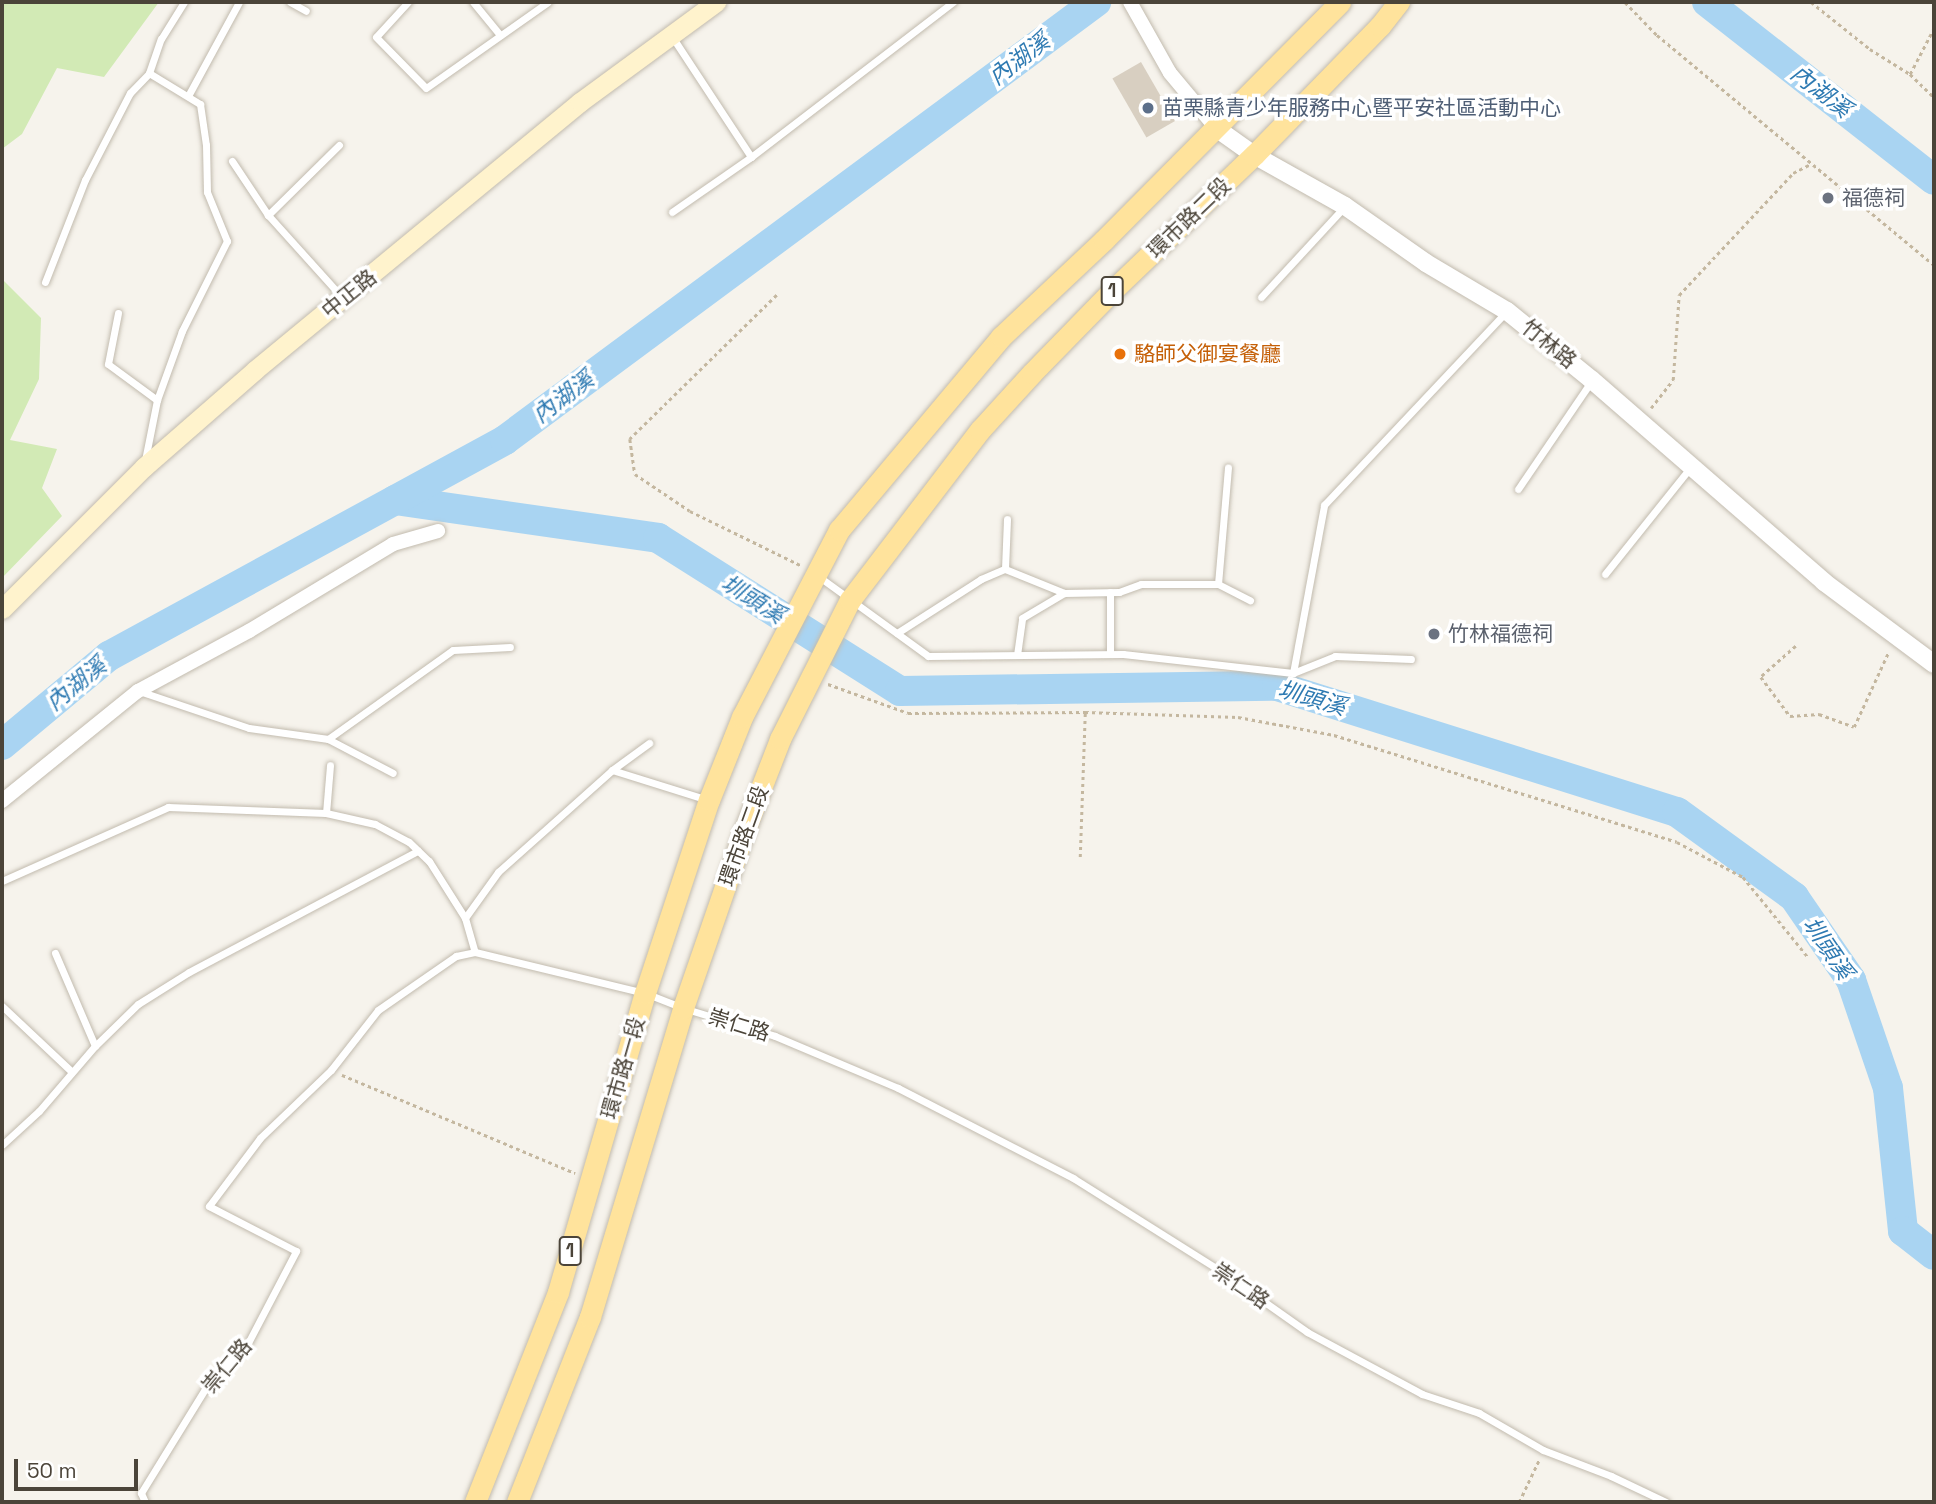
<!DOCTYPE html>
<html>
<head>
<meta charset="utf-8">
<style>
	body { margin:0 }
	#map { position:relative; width:1936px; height:1504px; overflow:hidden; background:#f6f3ec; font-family:"Space Grotesk","Noto Sans TC",sans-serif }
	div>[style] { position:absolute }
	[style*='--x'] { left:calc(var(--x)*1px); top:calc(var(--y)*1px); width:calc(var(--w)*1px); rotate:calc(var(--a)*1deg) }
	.green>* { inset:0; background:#d2eab5 }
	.river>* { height:30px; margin:-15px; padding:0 15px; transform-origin:15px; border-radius:15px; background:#a9d4f2 }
	.building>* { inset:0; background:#d8cfc1; transform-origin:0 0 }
	.path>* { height:2.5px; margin-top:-1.25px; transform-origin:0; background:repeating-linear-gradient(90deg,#c4b79f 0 3.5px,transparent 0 7px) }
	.roads { filter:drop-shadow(0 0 2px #c2bbae) drop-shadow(0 0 2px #c2bbae) }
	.service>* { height:7px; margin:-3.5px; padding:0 3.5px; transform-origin:3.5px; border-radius:3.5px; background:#fff }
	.minor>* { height:14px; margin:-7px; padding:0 7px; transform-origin:7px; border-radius:7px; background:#fff }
	.tertiary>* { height:18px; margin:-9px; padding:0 9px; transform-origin:9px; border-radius:9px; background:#fff }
	.secondary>* { height:19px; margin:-9.5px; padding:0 9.5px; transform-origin:9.5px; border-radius:9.5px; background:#fff3cd }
	.primary>* { height:21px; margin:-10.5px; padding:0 10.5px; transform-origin:10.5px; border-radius:10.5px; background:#ffe39c }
	.dots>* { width:19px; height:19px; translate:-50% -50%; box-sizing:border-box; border:4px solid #fff; border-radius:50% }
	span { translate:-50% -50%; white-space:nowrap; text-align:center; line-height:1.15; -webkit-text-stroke:7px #fff; paint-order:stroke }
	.shield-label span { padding:2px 5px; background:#fff; border:2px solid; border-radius:5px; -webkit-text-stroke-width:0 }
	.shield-label { font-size:19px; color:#4b4439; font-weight:700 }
	.service-label { font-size:21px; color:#4e5e75 }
	.left { translate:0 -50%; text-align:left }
	.worship-label { font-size:21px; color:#5b616d }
	.street-label { font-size:21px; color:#4b4439 }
	.food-label { font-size:21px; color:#c56008 }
	.water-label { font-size:23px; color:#2e7ab2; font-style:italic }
	.frame { position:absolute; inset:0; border:4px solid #4b4439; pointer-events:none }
	.scale { position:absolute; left:14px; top:1459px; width:124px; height:32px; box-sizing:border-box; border:4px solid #4b4439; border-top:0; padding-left:9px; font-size:21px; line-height:24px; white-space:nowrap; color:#4b4439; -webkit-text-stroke:5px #fff; paint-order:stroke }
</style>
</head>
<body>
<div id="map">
	<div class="green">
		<i style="clip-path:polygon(2px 2px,159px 2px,104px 77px,57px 68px,22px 134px,2px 149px)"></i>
		<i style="clip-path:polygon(2px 279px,41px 318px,39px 379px,10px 440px,57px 449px,42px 488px,62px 516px,2px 578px)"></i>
	</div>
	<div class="river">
		<i style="--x:1707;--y:2;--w:288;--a:38.1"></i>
		<i style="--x:395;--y:500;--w:266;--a:8.2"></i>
		<i style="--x:658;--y:538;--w:286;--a:32.3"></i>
		<i style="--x:900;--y:691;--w:377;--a:-0.8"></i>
		<i style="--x:1277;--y:686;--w:419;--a:17.5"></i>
		<i style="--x:1677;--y:812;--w:145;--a:36"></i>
		<i style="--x:1794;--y:897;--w:101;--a:55.5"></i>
		<i style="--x:1851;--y:980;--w:114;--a:71.1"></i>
		<i style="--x:1888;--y:1088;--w:144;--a:84"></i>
		<i style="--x:1903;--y:1231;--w:39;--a:38"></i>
		<i style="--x:2;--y:745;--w:139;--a:-39.8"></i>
		<i style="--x:109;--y:656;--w:451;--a:-28.6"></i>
		<i style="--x:505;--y:440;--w:736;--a:-36.54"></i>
	</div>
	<div class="building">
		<i style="left:1141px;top:62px;width:68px;height:33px;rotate:60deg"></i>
	</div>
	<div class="path">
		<i style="--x:1625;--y:2;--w:46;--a:45.9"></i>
		<i style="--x:1657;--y:35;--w:360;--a:39.7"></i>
		<i style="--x:1811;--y:2;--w:75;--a:38.5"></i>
		<i style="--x:1870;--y:49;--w:47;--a:32"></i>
		<i style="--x:1910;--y:74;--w:33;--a:44"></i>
		<i style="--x:1910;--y:74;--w:52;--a:-62.4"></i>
		<i style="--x:777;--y:295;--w:206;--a:135.6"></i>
		<i style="--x:630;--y:439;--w:35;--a:82"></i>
		<i style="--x:635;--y:474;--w:66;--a:33.9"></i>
		<i style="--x:690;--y:511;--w:123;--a:26.1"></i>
		<i style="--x:1651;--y:408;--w:36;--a:-52"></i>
		<i style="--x:1673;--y:380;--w:85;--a:-86"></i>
		<i style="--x:1679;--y:295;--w:167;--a:-46.9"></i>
		<i style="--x:1793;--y:173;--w:20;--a:-27"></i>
		<i style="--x:1796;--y:646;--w:47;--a:138.5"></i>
		<i style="--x:1761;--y:677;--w:49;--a:53.4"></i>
		<i style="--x:1790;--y:716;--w:29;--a:-4"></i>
		<i style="--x:1819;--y:714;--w:37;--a:20"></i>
		<i style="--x:1854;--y:727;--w:81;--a:-65.3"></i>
		<i style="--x:828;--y:684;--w:85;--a:19.9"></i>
		<i style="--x:908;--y:713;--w:177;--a:-0.3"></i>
		<i style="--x:1085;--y:712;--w:153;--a:1.9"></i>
		<i style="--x:1238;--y:717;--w:98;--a:10.6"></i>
		<i style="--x:1334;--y:735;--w:359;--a:17.3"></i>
		<i style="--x:1677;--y:842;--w:75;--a:27.9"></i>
		<i style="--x:1743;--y:877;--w:103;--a:50.9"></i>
		<i style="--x:1080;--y:857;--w:145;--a:-88"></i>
		<i style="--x:342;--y:1075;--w:253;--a:22.8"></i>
		<i style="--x:1519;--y:1502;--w:47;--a:-64.5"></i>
	</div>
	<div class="roads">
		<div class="service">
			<i style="--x:290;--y:2;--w:18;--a:29"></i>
			<i style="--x:408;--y:2;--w:47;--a:132.4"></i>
			<i style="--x:376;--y:37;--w:71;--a:45.6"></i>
			<i style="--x:426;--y:88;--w:149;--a:-35.2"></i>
			<i style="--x:473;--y:2;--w:43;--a:50.7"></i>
			<i style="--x:671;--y:35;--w:146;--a:56.7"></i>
			<i style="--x:751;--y:157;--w:255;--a:-37.5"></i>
			<i style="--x:149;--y:73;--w:36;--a:-71"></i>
			<i style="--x:161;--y:39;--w:44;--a:-58.1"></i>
			<i style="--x:188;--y:96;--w:107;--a:-61.5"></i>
			<i style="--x:339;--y:145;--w:100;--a:135.4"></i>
			<i style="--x:268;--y:215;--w:109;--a:48"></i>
			<i style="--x:232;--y:161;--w:65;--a:56.3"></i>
			<i style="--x:672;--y:212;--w:96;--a:-34.8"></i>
			<i style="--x:45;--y:282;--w:110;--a:-68.6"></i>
			<i style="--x:85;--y:180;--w:98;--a:-62.7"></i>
			<i style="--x:130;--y:93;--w:28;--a:-46"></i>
			<i style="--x:149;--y:73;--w:60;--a:31.3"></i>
			<i style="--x:200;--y:104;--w:41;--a:81.7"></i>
			<i style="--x:206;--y:145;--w:47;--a:88.8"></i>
			<i style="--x:207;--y:192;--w:53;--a:67.8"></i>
			<i style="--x:227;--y:241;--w:101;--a:116.6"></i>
			<i style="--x:182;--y:331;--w:73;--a:109.9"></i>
			<i style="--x:157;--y:400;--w:61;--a:101.3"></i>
			<i style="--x:1261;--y:297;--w:122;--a:-47.3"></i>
			<i style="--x:118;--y:313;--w:52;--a:101.1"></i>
			<i style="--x:108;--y:364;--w:61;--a:36.3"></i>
			<i style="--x:1518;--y:489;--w:132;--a:-55.8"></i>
			<i style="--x:1005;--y:569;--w:50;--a:-87.7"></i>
			<i style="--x:1605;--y:574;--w:136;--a:-51.3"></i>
			<i style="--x:818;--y:576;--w:136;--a:36"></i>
			<i style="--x:928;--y:656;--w:195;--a:-0.6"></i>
			<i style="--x:1123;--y:654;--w:171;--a:6.4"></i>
			<i style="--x:1293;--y:673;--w:45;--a:-22"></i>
			<i style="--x:1335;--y:656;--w:76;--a:2.3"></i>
			<i style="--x:1218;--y:584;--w:36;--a:27"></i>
			<i style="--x:1110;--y:592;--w:62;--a:90"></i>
			<i style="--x:897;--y:633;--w:100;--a:-32.7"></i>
			<i style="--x:981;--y:579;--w:26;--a:-23"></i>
			<i style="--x:1005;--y:569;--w:64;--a:22.1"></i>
			<i style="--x:1064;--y:593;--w:55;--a:-1"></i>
			<i style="--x:1119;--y:592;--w:23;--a:-20"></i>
			<i style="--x:1141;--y:584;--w:77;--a:0"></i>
			<i style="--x:1218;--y:584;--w:117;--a:-85.1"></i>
			<i style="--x:1017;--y:655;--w:37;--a:-82"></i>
			<i style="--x:1022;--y:618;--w:49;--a:-30.8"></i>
			<i style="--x:1293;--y:673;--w:171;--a:-79.5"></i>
			<i style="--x:1324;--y:505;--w:265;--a:-46.7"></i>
			<i style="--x:139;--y:691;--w:116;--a:18.6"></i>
			<i style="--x:249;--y:728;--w:80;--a:7.9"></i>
			<i style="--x:328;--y:739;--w:153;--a:-35.5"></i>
			<i style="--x:453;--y:650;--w:57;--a:-3"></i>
			<i style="--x:328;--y:739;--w:73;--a:27.6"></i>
			<i style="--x:612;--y:770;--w:46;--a:-36.1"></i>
			<i style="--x:326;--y:813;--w:48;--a:-85.2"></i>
			<i style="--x:2;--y:881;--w:182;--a:-24"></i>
			<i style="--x:168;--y:807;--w:158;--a:2.2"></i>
			<i style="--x:326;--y:813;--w:50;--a:12.7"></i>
			<i style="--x:375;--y:824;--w:38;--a:28"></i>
			<i style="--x:409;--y:842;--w:28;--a:44"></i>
			<i style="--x:429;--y:861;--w:67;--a:57.7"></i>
			<i style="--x:465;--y:918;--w:35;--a:74"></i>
			<i style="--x:465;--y:918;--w:57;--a:-54.3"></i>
			<i style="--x:498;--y:872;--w:153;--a:-41.8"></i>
			<i style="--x:612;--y:770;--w:101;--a:17.4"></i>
			<i style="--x:55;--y:953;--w:101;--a:66.7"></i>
			<i style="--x:2;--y:1006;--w:96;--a:43.3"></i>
			<i style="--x:2;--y:1145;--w:50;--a:-42.6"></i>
			<i style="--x:39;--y:1111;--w:86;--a:-49.3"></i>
			<i style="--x:95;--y:1046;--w:60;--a:-44.3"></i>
			<i style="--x:138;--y:1004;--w:60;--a:-32.1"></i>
			<i style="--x:189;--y:972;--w:259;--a:-27.9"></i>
			<i style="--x:145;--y:1502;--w:10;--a:-114"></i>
			<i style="--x:141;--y:1493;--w:122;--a:-58.4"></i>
			<i style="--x:205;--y:1389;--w:63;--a:-46.9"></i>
			<i style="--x:248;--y:1343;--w:104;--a:-62.4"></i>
			<i style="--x:296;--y:1251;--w:98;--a:-152.7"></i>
			<i style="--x:209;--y:1206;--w:85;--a:-53.1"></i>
			<i style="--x:260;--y:1138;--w:98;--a:-43.8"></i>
			<i style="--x:331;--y:1070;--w:76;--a:-51.9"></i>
			<i style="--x:378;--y:1010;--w:95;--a:-34.7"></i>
			<i style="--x:456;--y:956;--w:19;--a:-12"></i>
			<i style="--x:475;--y:952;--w:175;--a:13.6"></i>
			<i style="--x:645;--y:993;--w:41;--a:21.5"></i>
			<i style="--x:683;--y:1008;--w:96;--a:16.9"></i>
			<i style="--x:775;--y:1036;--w:134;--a:22.9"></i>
			<i style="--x:898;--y:1088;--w:197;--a:27.2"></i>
			<i style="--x:1073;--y:1178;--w:176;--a:32.2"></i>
			<i style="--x:1222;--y:1272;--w:104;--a:35.2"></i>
			<i style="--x:1307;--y:1332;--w:131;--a:28.3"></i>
			<i style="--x:1422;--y:1394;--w:60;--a:18.4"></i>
			<i style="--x:1479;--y:1413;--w:74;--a:30"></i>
			<i style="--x:1543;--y:1450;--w:73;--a:20.9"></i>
			<i style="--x:1611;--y:1476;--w:61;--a:25.3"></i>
		</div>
		<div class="minor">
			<i style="--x:1130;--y:2;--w:81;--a:60.6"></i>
			<i style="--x:1170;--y:73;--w:72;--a:50.1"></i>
			<i style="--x:2;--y:801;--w:175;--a:-39"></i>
			<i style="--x:138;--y:691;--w:126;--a:-28.4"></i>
			<i style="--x:249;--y:631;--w:168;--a:-31.1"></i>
			<i style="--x:393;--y:544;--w:47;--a:-16.1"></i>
		</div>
		<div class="tertiary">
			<i style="--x:1216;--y:128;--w:47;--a:35.4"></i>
			<i style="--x:1254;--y:155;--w:104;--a:29.3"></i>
			<i style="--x:1345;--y:206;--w:99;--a:35.1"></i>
			<i style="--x:1426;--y:263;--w:94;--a:30.7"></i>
			<i style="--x:1507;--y:311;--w:109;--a:39.1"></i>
			<i style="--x:1592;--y:380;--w:308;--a:41"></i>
			<i style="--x:1824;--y:582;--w:137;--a:36.7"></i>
		</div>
		<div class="secondary">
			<i style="--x:2;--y:609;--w:201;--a:-45"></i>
			<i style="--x:144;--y:467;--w:147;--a:-41.1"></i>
			<i style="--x:255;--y:370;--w:421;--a:-39.5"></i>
			<i style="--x:580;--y:102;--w:169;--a:-36.3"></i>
		</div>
		<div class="primary">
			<i style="--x:475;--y:1502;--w:226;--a:-68.4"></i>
			<i style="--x:558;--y:1292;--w:311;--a:-73.8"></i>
			<i style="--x:645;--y:993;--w:203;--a:-71.7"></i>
			<i style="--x:709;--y:800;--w:89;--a:-68.3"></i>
			<i style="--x:742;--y:717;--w:211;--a:-62.6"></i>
			<i style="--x:839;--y:530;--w:252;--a:-50"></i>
			<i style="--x:1001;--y:337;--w:141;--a:-43.3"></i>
			<i style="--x:1104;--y:240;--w:335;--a:-45.2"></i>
			<i style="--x:517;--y:1502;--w:199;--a:-68.5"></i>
			<i style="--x:590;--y:1317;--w:323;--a:-73.2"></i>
			<i style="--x:683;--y:1008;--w:186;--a:-70.9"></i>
			<i style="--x:744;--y:832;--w:100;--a:-68.8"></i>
			<i style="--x:780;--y:739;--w:156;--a:-63.3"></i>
			<i style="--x:850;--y:600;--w:214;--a:-52.6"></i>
			<i style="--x:980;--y:430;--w:77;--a:-47.6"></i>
			<i style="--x:1032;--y:373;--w:115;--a:-45.7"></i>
			<i style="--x:1112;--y:291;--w:197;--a:-43.8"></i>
			<i style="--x:1254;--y:155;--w:180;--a:-45.7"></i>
			<i style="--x:1380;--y:26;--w:31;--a:-52"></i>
		</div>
	</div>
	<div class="dots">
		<i style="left:1148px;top:108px;background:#5c6f8a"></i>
		<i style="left:1828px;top:198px;background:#6b7280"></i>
		<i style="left:1120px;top:354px;background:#e8710a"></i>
		<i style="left:1434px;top:634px;background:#6b7280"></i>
	</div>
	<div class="shield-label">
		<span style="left:1112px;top:291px">1</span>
		<span style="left:570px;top:1251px">1</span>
	</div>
	<div class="service-label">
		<span class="left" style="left:1162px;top:108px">苗栗縣青少年服務中心暨平安社區活動中心</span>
	</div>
	<div class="worship-label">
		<span class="left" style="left:1842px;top:198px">福德祠</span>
		<span class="left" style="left:1448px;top:634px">竹林福德祠</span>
	</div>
	<div class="street-label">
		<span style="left:1189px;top:218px;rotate:-44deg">環市路二段</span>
		<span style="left:349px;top:294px;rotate:-39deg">中正路</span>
		<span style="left:1549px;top:344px;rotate:39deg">竹林路</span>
		<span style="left:744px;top:836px;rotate:-70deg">環市路二段</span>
		<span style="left:739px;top:1025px;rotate:17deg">崇仁路</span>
		<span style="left:623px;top:1068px;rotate:-74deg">環市路一段</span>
		<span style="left:1241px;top:1286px;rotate:34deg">崇仁路</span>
		<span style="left:227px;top:1366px;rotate:-50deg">崇仁路</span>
	</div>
	<div class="food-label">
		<span class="left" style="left:1134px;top:354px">駱師父御宴餐廳</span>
	</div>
	<div class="water-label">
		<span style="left:1019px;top:59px;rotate:-37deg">內湖溪</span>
		<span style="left:1821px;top:91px;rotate:38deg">內湖溪</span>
		<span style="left:563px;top:397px;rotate:-37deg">內湖溪</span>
		<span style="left:753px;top:599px;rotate:32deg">圳頭溪</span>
		<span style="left:76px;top:684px;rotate:-39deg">內湖溪</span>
		<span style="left:1312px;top:698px;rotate:16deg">圳頭溪</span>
		<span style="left:1828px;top:948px;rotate:56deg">圳頭溪</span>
	</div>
	<div class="frame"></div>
	<div class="scale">50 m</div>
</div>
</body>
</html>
